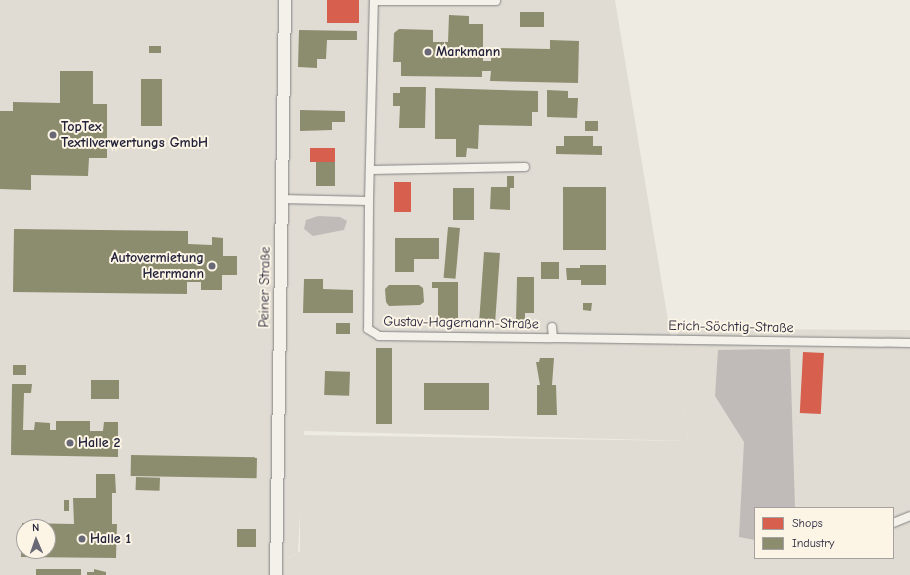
<!DOCTYPE html>
<html>
<head>
<meta charset="utf-8">
<style>
	body { margin:0 }
	#map { position:relative; width:910px; height:575px; overflow:hidden; background:#eeebe3; font-family:"Comic Neue",sans-serif }
	div>[style] { position:absolute }
	[style*='--x'] { left:calc(var(--x)*1px); top:calc(var(--y)*1px); width:calc(var(--w)*1px); rotate:calc(var(--a)*1deg) }
	.built>* { inset:0; background:#e0dcd4 }
	.green>* { inset:0; background:#e0dcd3 }
	.water>* { inset:0; background:#c0bbb8 }
	.shops>* { inset:0; background:#d6604d; transform-origin:0 0 }
	.industry>* { inset:0; background:#8c8c6e; transform-origin:0 0 }
	.roads { filter:drop-shadow(0 0 1px #828182) drop-shadow(0 0 1px #828182) }
	.street>* { height:8px; margin:-4px; padding:0 4px; transform-origin:4px; border-radius:4px; background:#f4f1eb }
	.secondary>* { height:12px; margin:-6px; padding:0 6px; transform-origin:6px; border-radius:6px; background:#f4f1eb }
	.dots>* { width:11px; height:11px; translate:-50% -50%; box-sizing:border-box; border:2px solid #fcf5e5; border-radius:50% }
	span { translate:-50% -50%; white-space:nowrap; text-align:center; line-height:1.15; -webkit-text-stroke:4px #fcf5e5; paint-order:stroke }
	.poi-label { font-size:14px; color:#22223b; font-weight:700 }
	.left { translate:0 -50%; text-align:left }
	.right { translate:-100% -50%; text-align:right }
	.street-label { font-size:14px; color:#22223b }
	.legend { position:absolute; left:754px; top:507px; width:140px; height:52px; box-sizing:border-box; background:#fcf5e5; border:1px solid #a5a1a1; margin:0; padding:5px 7px; list-style:none; font-size:12px; color:#22223b }
	.legend li { display:flex; align-items:center; gap:8px; height:20px }
	.legend b { width:20px; border:1px solid #a5a1a1 }
	.north { position:absolute; left:16px; top:519px; width:40px; height:40px; box-sizing:border-box; background:#fcf5e5; border:1px solid #a5a1a1; border-radius:50%; rotate:358deg; font-size:11px; font-weight:700; line-height:16px; text-align:center; color:#22223b }
	.north::after { content:''; display:block; margin:auto; width:14px; height:18px; background:#696876; clip-path:polygon(50% 0,100% 100%,50% 72%,0 100%) }
</style>
</head>
<body>
<div id="map">
	<div class="built">
		<i style="clip-path:polygon(evenodd,0 0,615px 0,688px 441px,304px 431px,298px 552px,285px 560px,285px 575px,0 575px,0 0,24px 527px,48px 527px,48px 551px,24px 551px,24px 527px)"></i>
	</div>
	<div class="green">
		<i style="clip-path:polygon(evenodd,680px 329px,910px 330px,910px 575px,285px 575px,285px 560px,300px 551px,300px 444px,304px 435px,688px 441px,672px 347px,680px 329px,755px 508px,893px 508px,893px 558px,755px 558px,755px 508px)"></i>
	</div>
	<div class="water">
		<i style="clip-path:polygon(318px 216px,340px 217px,347px 221px,344px 230px,313px 236px,304px 229px,306px 220px)"></i>
		<i style="clip-path:polygon(790px 349px,795px 508px,755px 508px,755px 540px,739px 537px,744px 442px,715px 396px,718px 350px)"></i>
	</div>
	<div class="shops">
		<i style="left:327px;top:0;width:32px;height:23px"></i>
		<i style="left:310px;top:148px;width:25px;height:14px"></i>
		<i style="left:394px;top:182px;width:17px;height:30px"></i>
		<i style="left:803px;top:352px;width:21px;height:61px;rotate:3deg"></i>
	</div>
	<div class="industry">
		<i style="left:520px;top:12px;width:24px;height:15px"></i>
		<i style="clip-path:polygon(449px 15px,469px 16px,469px 24px,483px 24px,483px 61px,491px 61px,491px 48px,550px 49px,550px 40px,579px 41px,578px 83px,490px 81px,491px 71px,482px 71px,482px 77px,401px 76px,401px 62px,393px 62px,394px 33px,399px 29px,433px 30px,433px 42px,448px 42px)"></i>
		<i style="clip-path:polygon(299px 30px,357px 31px,357px 40px,327px 40px,326px 59px,317px 59px,317px 68px,298px 67px)"></i>
		<i style="left:149px;top:46px;width:12px;height:7px"></i>
		<i style="clip-path:polygon(60px 71px,93px 71px,93px 104px,107px 104px,107px 158px,89px 158px,88px 176px,31px 175px,31px 190px,0 189px,0 111px,13px 111px,13px 102px,60px 103px)"></i>
		<i style="left:141px;top:79px;width:21px;height:47px"></i>
		<i style="clip-path:polygon(400px 87px,426px 87px,425px 128px,399px 128px,400px 106px,393px 106px,393px 93px,400px 93px)"></i>
		<i style="clip-path:polygon(435px 88px,538px 91px,538px 112px,532px 112px,532px 126px,479px 125px,478px 149px,467px 148px,466px 157px,456px 157px,456px 139px,435px 139px)"></i>
		<i style="clip-path:polygon(547px 90px,568px 91px,568px 98px,578px 98px,577px 118px,547px 117px)"></i>
		<i style="clip-path:polygon(300px 110px,345px 111px,345px 122px,332px 122px,332px 130px,300px 131px)"></i>
		<i style="left:585px;top:121px;width:13px;height:10px"></i>
		<i style="clip-path:polygon(564px 136px,593px 136px,593px 146px,602px 146px,602px 155px,556px 154px,556px 146px,564px 146px)"></i>
		<i style="left:316px;top:162px;width:19px;height:24px"></i>
		<i style="clip-path:polygon(507px 176px,514px 176px,514px 188px,510px 188px,510px 210px,490px 209px,491px 187px,507px 187px)"></i>
		<i style="left:563px;top:187px;width:43px;height:63px"></i>
		<i style="left:453px;top:188px;width:21px;height:32px"></i>
		<i style="left:448px;top:227px;width:12px;height:51px;rotate:5deg"></i>
		<i style="clip-path:polygon(14px 229px,188px 231px,188px 244px,212px 245px,212px 237px,223px 238px,223px 256px,237px 256px,237px 275px,222px 275px,222px 290px,201px 290px,201px 282px,187px 282px,187px 294px,13px 292px)"></i>
		<i style="clip-path:polygon(395px 238px,439px 238px,439px 259px,414px 259px,414px 272px,395px 272px)"></i>
		<i style="left:484px;top:252px;width:16px;height:67px;rotate:4deg"></i>
		<i style="left:541px;top:262px;width:18px;height:17px"></i>
		<i style="clip-path:polygon(580px 265px,606px 265px,606px 285px,581px 285px,581px 280px,567px 280px,566px 268px,580px 268px)"></i>
		<i style="clip-path:polygon(517px 277px,534px 277px,534px 313px,525px 313px,525px 321px,516px 321px)"></i>
		<i style="clip-path:polygon(304px 279px,323px 279px,323px 289px,353px 290px,353px 313px,303px 313px)"></i>
		<i style="clip-path:polygon(432px 282px,458px 282px,458px 321px,438px 321px,438px 288px,432px 288px)"></i>
		<i style="clip-path:polygon(389px 285px,419px 285px,423px 288px,424px 302px,420px 305px,389px 306px,386px 302px,385px 289px)"></i>
		<i style="clip-path:polygon(583px 303px,592px 303px,591px 311px,583px 310px)"></i>
		<i style="left:336px;top:323px;width:14px;height:11px"></i>
		<i style="left:376px;top:348px;width:16px;height:76px"></i>
		<i style="clip-path:polygon(540px 358px,554px 358px,552px 385px,556px 385px,557px 415px,537px 415px,537px 385px,540px 385px,536px 362px,539px 362px)"></i>
		<i style="left:13px;top:365px;width:13px;height:10px"></i>
		<i style="left:325px;top:371px;width:25px;height:24px;rotate:2deg"></i>
		<i style="left:91px;top:380px;width:28px;height:19px"></i>
		<i style="left:489px;top:383px;width:27px;height:65px;rotate:90deg"></i>
		<i style="clip-path:polygon(12px 384px,32px 384px,31px 393px,24px 393px,23px 430px,34px 430px,35px 422px,50px 423px,50px 430px,56px 430px,56px 421px,90px 421px,90px 431px,103px 431px,104px 422px,118px 422px,118px 457px,11px 455px)"></i>
		<i style="left:131px;top:455px;width:126px;height:21px;rotate:1deg"></i>
		<i style="clip-path:polygon(evenodd,96px 474px,115px 474px,116px 493px,112px 493px,112px 524px,117px 524px,116px 558px,21px 557px,22px 523px,74px 524px,73px 498px,96px 498px,96px 474px,24px 527px,48px 527px,48px 551px,24px 551px,24px 527px)"></i>
		<i style="left:136px;top:477px;width:24px;height:13px;rotate:2deg"></i>
		<i style="left:64px;top:500px;width:5px;height:11px"></i>
		<i style="left:237px;top:529px;width:19px;height:18px"></i>
		<i style="left:36px;top:569px;width:45px;height:6px"></i>
		<i style="clip-path:polygon(94px 569px,106px 572px,106px 575px,87px 575px,87px 572px,94px 572px)"></i>
	</div>
	<div class="roads">
		<div class="street">
			<i style="--x:374;--y:1;--w:122;--a:0"></i>
			<i style="--x:371;--y:170;--w:154;--a:-1.1"></i>
			<i style="--x:281;--y:199;--w:88;--a:1.3"></i>
			<i style="--x:369;--y:201;--w:128;--a:90.4"></i>
			<i style="--x:368;--y:329;--w:13;--a:32"></i>
			<i style="--x:379;--y:336;--w:174;--a:0.7"></i>
			<i style="--x:553;--y:338;--w:11;--a:-95"></i>
			<i style="--x:369;--y:201;--w:201;--a:-88.6"></i>
			<i style="--x:553;--y:338;--w:357;--a:0.8"></i>
			<i style="--x:893;--y:523;--w:18;--a:-22"></i>
		</div>
		<div class="secondary">
			<i style="--x:276;--y:575;--w:575;--a:-89.1"></i>
		</div>
	</div>
	<div class="dots">
		<i style="left:428px;top:52px;background:#696876"></i>
		<i style="left:53px;top:135px;background:#696876"></i>
		<i style="left:212px;top:266px;background:#696876"></i>
		<i style="left:70px;top:443px;background:#696876"></i>
		<i style="left:82px;top:539px;background:#696876"></i>
	</div>
	<div class="poi-label">
		<span class="left" style="left:436px;top:52px">Markmann</span>
		<span class="left" style="left:61px;top:135px">TopTex<br>Textilverwertungs GmbH</span>
		<span class="right" style="left:204px;top:266px">Autovermietung<br>Herrmann</span>
		<span class="left" style="left:78px;top:443px">Halle 2</span>
		<span class="left" style="left:90px;top:539px">Halle 1</span>
	</div>
	<div class="street-label">
		<span style="left:265px;top:287px;rotate:-89deg">Peiner Straße</span>
		<span style="left:461px;top:323px;rotate:1deg">Gustav-Hagemann-Straße</span>
		<span style="left:731px;top:327px;rotate:1deg">Erich-Söchtig-Straße</span>
	</div>
	<ul class="legend">
	<li><b style="height:11px;background:#d6604d"></b>Shops</li>
	<li><b style="height:11px;background:#8c8c6e"></b>Industry</li>
	</ul>
	<div class="north">N</div>
</div>
</body>
</html>
